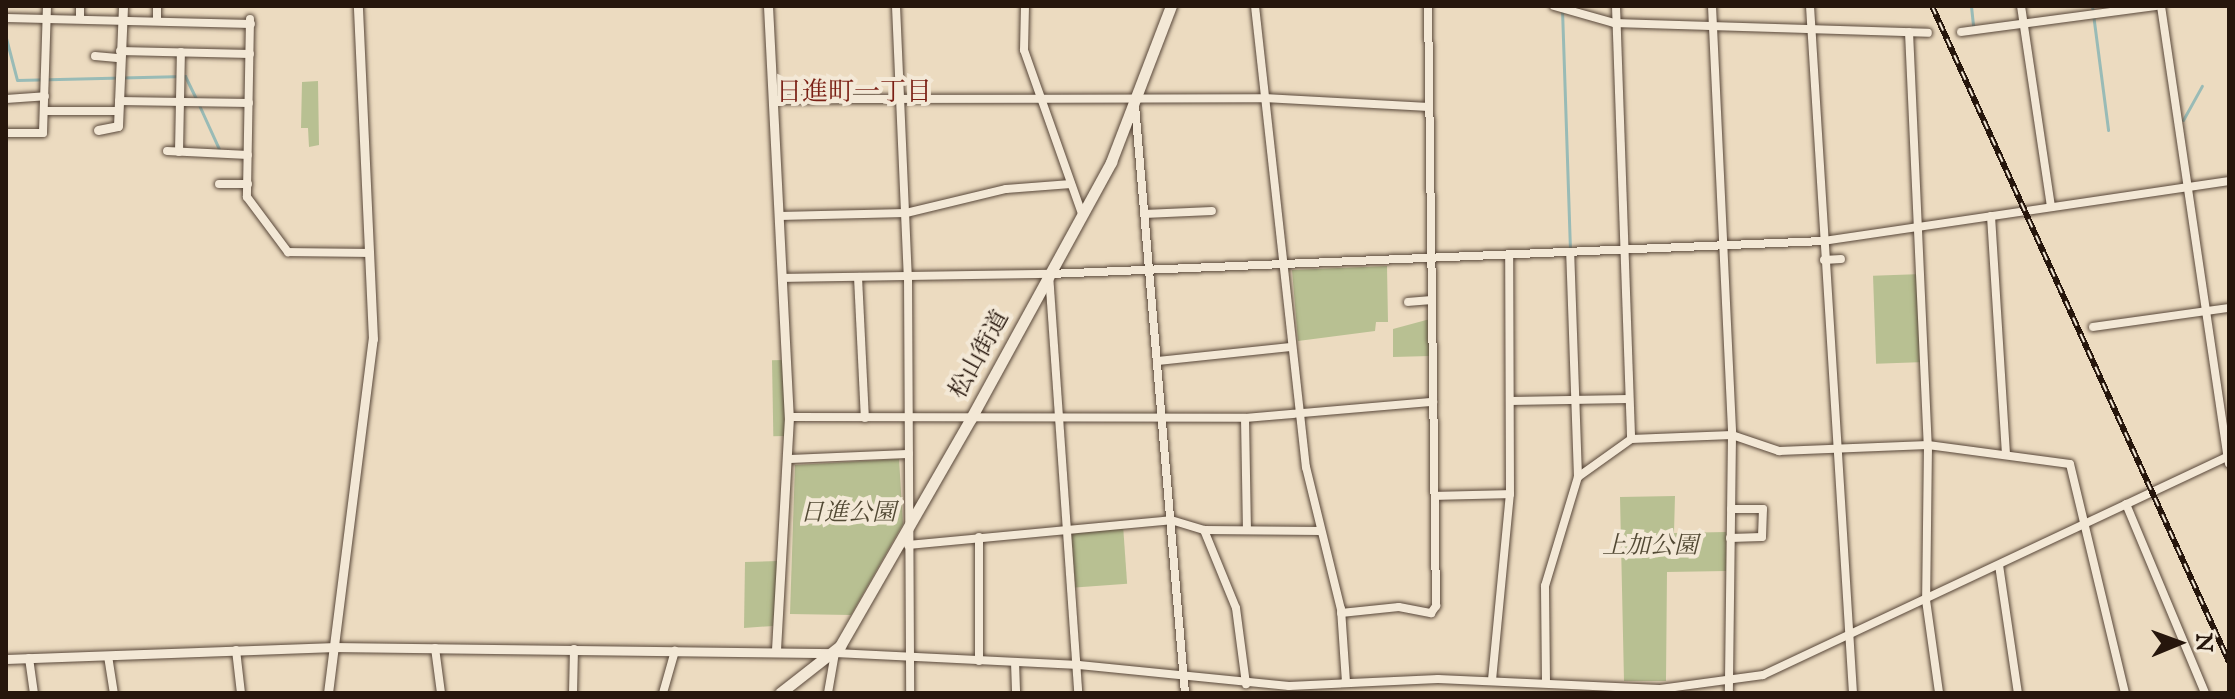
<!DOCTYPE html>
<html>
<head>
<meta charset="utf-8">
<style>
	body { margin:0 }
	#map { position:relative; width:2235px; height:699px; overflow:hidden; background:#ecdbc0; font-family:"IM FELL English","Noto Serif JP",serif }
	div>[style] { position:absolute }
	[style*='--x'] { left:calc(var(--x)*1px); top:calc(var(--y)*1px); width:calc(var(--w)*1px); rotate:calc(var(--a)*1deg) }
	.green>* { inset:0; background:#b8c092; transform-origin:0 0 }
	.stream>* { height:3px; margin:-1.5px; padding:0 1.5px; transform-origin:1.5px; border-radius:1.5px; background:#99bbb6 }
	.roads { filter:drop-shadow(0 0 2px #584739) drop-shadow(0 0 2px #584739) }
	.minor>* { height:8px; margin:-4px; padding:0 4px; transform-origin:4px; border-radius:4px; background:#f3e8d6 }
	.tertiary>* { height:9px; margin:-4.5px; padding:0 4.5px; transform-origin:4.5px; border-radius:4.5px; background:#f3e8d6 }
	.secondary>* { height:11px; margin:-5.5px; padding:0 5.5px; transform-origin:5.5px; border-radius:5.5px; background:#f3e8d6 }
	.rail>* { height:6px; margin-top:-3px; transform-origin:0; background:repeating-linear-gradient(90deg,#f3e8d6 0 9px,#26160c 0 18px); box-sizing:border-box; border-block:2px solid #26160c }
	span { translate:-50% -50%; white-space:nowrap; text-align:center; line-height:1.15; -webkit-text-stroke:8px #f3e8d6; paint-order:stroke }
	.street-label { font-size:24px; color:#26160c }
	.park-label { font-size:24px; color:#524934; font-style:italic }
	.neighbourhood-label { font-size:26px; color:#7a1f14 }
	.frame { position:absolute; inset:0; border:8px solid #26160c; pointer-events:none }
	.north { position:absolute; left:2139px; top:603px; width:80px; height:80px; -webkit-text-stroke:6px #f3e8d6; paint-order:stroke; rotate:89deg; font-size:22px; font-weight:700; line-height:32px; text-align:center; color:#26160c }
	.north::after { content:''; display:block; margin:auto; width:28px; height:36px; background:#26160c; clip-path:polygon(50% 0,100% 100%,50% 72%,0 100%) }
</style>
</head>
<body>
<div id="map">
	<div class="green">
		<i style="clip-path:polygon(318px 81px,319px 145px,309px 147px,308px 128px,301px 128px,302px 82px)"></i>
		<i style="clip-path:polygon(1387px 266px,1388px 322px,1376px 322px,1375px 331px,1298px 341px,1292px 270px)"></i>
		<i style="left:1922px;top:274px;width:88px;height:49px;rotate:88deg"></i>
		<i style="clip-path:polygon(1430px 319px,1430px 356px,1393px 357px,1393px 329px)"></i>
		<i style="left:784px;top:360px;width:76px;height:12px;rotate:89deg"></i>
		<i style="clip-path:polygon(899px 459px,903px 524px,851px 615px,790px 614px,795px 465px)"></i>
		<i style="clip-path:polygon(1675px 496px,1674px 533px,1726px 532px,1726px 571px,1667px 572px,1666px 681px,1624px 681px,1620px 497px)"></i>
		<i style="left:1123px;top:525px;width:59px;height:52px;rotate:86deg"></i>
		<i style="clip-path:polygon(778px 561px,773px 626px,744px 628px,745px 562px)"></i>
	</div>
	<div class="stream">
		<i style="--x:1971;--y:6;--w:20;--a:84"></i>
		<i style="--x:2092;--y:6;--w:125;--a:82.6"></i>
		<i style="--x:1562;--y:9;--w:240;--a:88.1"></i>
		<i style="--x:6;--y:38;--w:43;--a:75.3"></i>
		<i style="--x:17;--y:80;--w:168;--a:-1.4"></i>
		<i style="--x:185;--y:76;--w:25;--a:64"></i>
		<i style="--x:199;--y:105;--w:48;--a:65.6"></i>
		<i style="--x:2183;--y:120;--w:39;--a:-61"></i>
	</div>
	<div class="roads">
		<div class="minor">
			<i style="--x:157;--y:6;--w:13;--a:90"></i>
			<i style="--x:896;--y:6;--w:270;--a:87.5"></i>
			<i style="--x:908;--y:276;--w:417;--a:89.7"></i>
			<i style="--x:1025;--y:6;--w:44;--a:91.3"></i>
			<i style="--x:1024;--y:50;--w:174;--a:70.5"></i>
			<i style="--x:1255;--y:6;--w:464;--a:83.7"></i>
			<i style="--x:1306;--y:467;--w:146;--a:76.2"></i>
			<i style="--x:1341;--y:609;--w:74;--a:86.1"></i>
			<i style="--x:1554;--y:6;--w:62;--a:15.8"></i>
			<i style="--x:1614;--y:23;--w:314;--a:1.8"></i>
			<i style="--x:1616;--y:6;--w:433;--a:88"></i>
			<i style="--x:1712;--y:6;--w:429;--a:87.3"></i>
			<i style="--x:1732;--y:435;--w:258;--a:90.7"></i>
			<i style="--x:1810;--y:6;--w:688;--a:86.42"></i>
			<i style="--x:2021;--y:6;--w:203;--a:81.5"></i>
			<i style="--x:2161;--y:6;--w:456;--a:81.6"></i>
			<i style="--x:6;--y:18;--w:245;--a:1.4"></i>
			<i style="--x:80;--y:19;--w:13;--a:-90"></i>
			<i style="--x:250;--y:19;--w:178;--a:91"></i>
			<i style="--x:247;--y:197;--w:69;--a:53.3"></i>
			<i style="--x:288;--y:252;--w:80;--a:0.7"></i>
			<i style="--x:1909;--y:32;--w:413;--a:87.4"></i>
			<i style="--x:1928;--y:445;--w:155;--a:90.7"></i>
			<i style="--x:1926;--y:600;--w:94;--a:82"></i>
			<i style="--x:1961;--y:32;--w:198;--a:-7.6"></i>
			<i style="--x:120;--y:51;--w:130;--a:1.3"></i>
			<i style="--x:95;--y:56;--w:25;--a:5"></i>
			<i style="--x:6;--y:99;--w:39;--a:-4"></i>
			<i style="--x:853;--y:99;--w:411;--a:-0.1"></i>
			<i style="--x:1264;--y:98;--w:165;--a:3.1"></i>
			<i style="--x:773;--y:100;--w:76;--a:-0.8"></i>
			<i style="--x:119;--y:101;--w:130;--a:0.9"></i>
			<i style="--x:1135;--y:105;--w:590;--a:85.14"></i>
			<i style="--x:44;--y:111;--w:74;--a:0"></i>
			<i style="--x:6;--y:133;--w:37;--a:0"></i>
			<i style="--x:43;--y:133;--w:127;--a:-88.2"></i>
			<i style="--x:167;--y:151;--w:81;--a:2.8"></i>
			<i style="--x:179;--y:152;--w:100;--a:-88.9"></i>
			<i style="--x:219;--y:184;--w:29;--a:0"></i>
			<i style="--x:1144;--y:214;--w:68;--a:-2.5"></i>
			<i style="--x:779;--y:216;--w:127;--a:-1.4"></i>
			<i style="--x:906;--y:213;--w:103;--a:-13.5"></i>
			<i style="--x:1006;--y:189;--w:65;--a:-4.4"></i>
			<i style="--x:1991;--y:216;--w:239;--a:86.4"></i>
			<i style="--x:1824;--y:260;--w:17;--a:-3"></i>
			<i style="--x:1049;--y:274;--w:420;--a:86"></i>
			<i style="--x:858;--y:277;--w:141;--a:87.2"></i>
			<i style="--x:782;--y:278;--w:267;--a:-0.9"></i>
			<i style="--x:1049;--y:274;--w:775;--a:-2.44"></i>
			<i style="--x:1823;--y:241;--w:410;--a:-8.4"></i>
			<i style="--x:1408;--y:302;--w:23;--a:-5"></i>
			<i style="--x:2093;--y:327;--w:137;--a:-8"></i>
			<i style="--x:1157;--y:361;--w:135;--a:-6"></i>
			<i style="--x:1510;--y:401;--w:119;--a:-1"></i>
			<i style="--x:789;--y:417;--w:456;--a:0.1"></i>
			<i style="--x:1245;--y:418;--w:189;--a:-4.9"></i>
			<i style="--x:1245;--y:418;--w:112;--a:89"></i>
			<i style="--x:788;--y:459;--w:121;--a:-2.4"></i>
			<i style="--x:1578;--y:477;--w:65;--a:-35.6"></i>
			<i style="--x:1631;--y:439;--w:101;--a:-2.3"></i>
			<i style="--x:1732;--y:435;--w:50;--a:18.8"></i>
			<i style="--x:1779;--y:451;--w:149;--a:-2.3"></i>
			<i style="--x:1928;--y:445;--w:143;--a:7.6"></i>
			<i style="--x:2070;--y:464;--w:236;--a:76.5"></i>
			<i style="--x:1435;--y:496;--w:75;--a:-1.5"></i>
			<i style="--x:2126;--y:504;--w:205;--a:67.3"></i>
			<i style="--x:1204;--y:530;--w:84;--a:67.7"></i>
			<i style="--x:1236;--y:608;--w:77;--a:82.5"></i>
			<i style="--x:1730;--y:538;--w:32;--a:-2"></i>
			<i style="--x:1762;--y:537;--w:28;--a:-88"></i>
			<i style="--x:1763;--y:509;--w:32;--a:180"></i>
			<i style="--x:908;--y:545;--w:264;--a:-5.4"></i>
			<i style="--x:1171;--y:520;--w:34;--a:17"></i>
			<i style="--x:1204;--y:530;--w:117;--a:0.5"></i>
			<i style="--x:1999;--y:565;--w:129;--a:81.6"></i>
			<i style="--x:1341;--y:613;--w:58;--a:-5.9"></i>
			<i style="--x:1399;--y:607;--w:33;--a:11"></i>
			<i style="--x:1431;--y:613;--w:9;--a:-54"></i>
			<i style="--x:1436;--y:606;--w:600;--a:-90.76"></i>
			<i style="--x:435;--y:648;--w:45;--a:82.4"></i>
			<i style="--x:236;--y:650;--w:43;--a:83.4"></i>
			<i style="--x:108;--y:656;--w:37;--a:81"></i>
			<i style="--x:29;--y:658;--w:35;--a:82"></i>
			<i style="--x:979;--y:661;--w:124;--a:-90"></i>
			<i style="--x:1015;--y:662;--w:31;--a:88"></i>
			<i style="--x:1492;--y:680;--w:187;--a:-84.5"></i>
			<i style="--x:1510;--y:494;--w:238;--a:-90.2"></i>
			<i style="--x:1546;--y:683;--w:97;--a:-90.6"></i>
			<i style="--x:1545;--y:586;--w:114;--a:-73.2"></i>
			<i style="--x:1578;--y:477;--w:224;--a:-92"></i>
			<i style="--x:573;--y:693;--w:44;--a:-88.7"></i>
			<i style="--x:663;--y:693;--w:44;--a:-74.1"></i>
			<i style="--x:828;--y:693;--w:41;--a:-80.1"></i>
			<i style="--x:835;--y:653;--w:244;--a:2.8"></i>
			<i style="--x:1079;--y:665;--w:211;--a:5.7"></i>
			<i style="--x:1289;--y:686;--w:149;--a:-2.7"></i>
			<i style="--x:1438;--y:679;--w:222;--a:2.6"></i>
			<i style="--x:1660;--y:689;--w:104;--a:-7.7"></i>
			<i style="--x:1763;--y:675;--w:515;--a:-25.17"></i>
		</div>
		<div class="tertiary">
			<i style="--x:768;--y:6;--w:412;--a:87.1"></i>
			<i style="--x:789;--y:417;--w:235;--a:93.2"></i>
			<i style="--x:98;--y:130;--w:20;--a:-11"></i>
			<i style="--x:118;--y:126;--w:120;--a:-87.6"></i>
			<i style="--x:2228;--y:457;--w:6;--a:81"></i>
			<i style="--x:6;--y:659;--w:330;--a:-2.1"></i>
			<i style="--x:336;--y:647;--w:498;--a:0.7"></i>
			<i style="--x:328;--y:693;--w:357;--a:-82.8"></i>
			<i style="--x:373;--y:339;--w:333;--a:-92.6"></i>
		</div>
		<div class="secondary">
			<i style="--x:780;--y:693;--w:76;--a:-38.1"></i>
			<i style="--x:840;--y:646;--w:263;--a:-60.1"></i>
			<i style="--x:971;--y:418;--w:292;--a:-61.3"></i>
			<i style="--x:1111;--y:162;--w:167;--a:-69"></i>
		</div>
	</div>
	<div class="rail">
		<i style="--x:1932;--y:6;--w:720;--a:65.64"></i>
	</div>
	<div class="street-label">
		<span style="left:980px;top:355px;rotate:-61deg">松山街道</span>
	</div>
	<div class="park-label">
		<span style="left:848px;top:514px">日進公園</span>
		<span style="left:1650px;top:547px">上加公園</span>
	</div>
	<div class="neighbourhood-label">
		<span style="left:854px;top:93px">日進町一丁目</span>
	</div>
	<div class="frame"></div>
	<div class="north">N</div>
</div>
</body>
</html>
